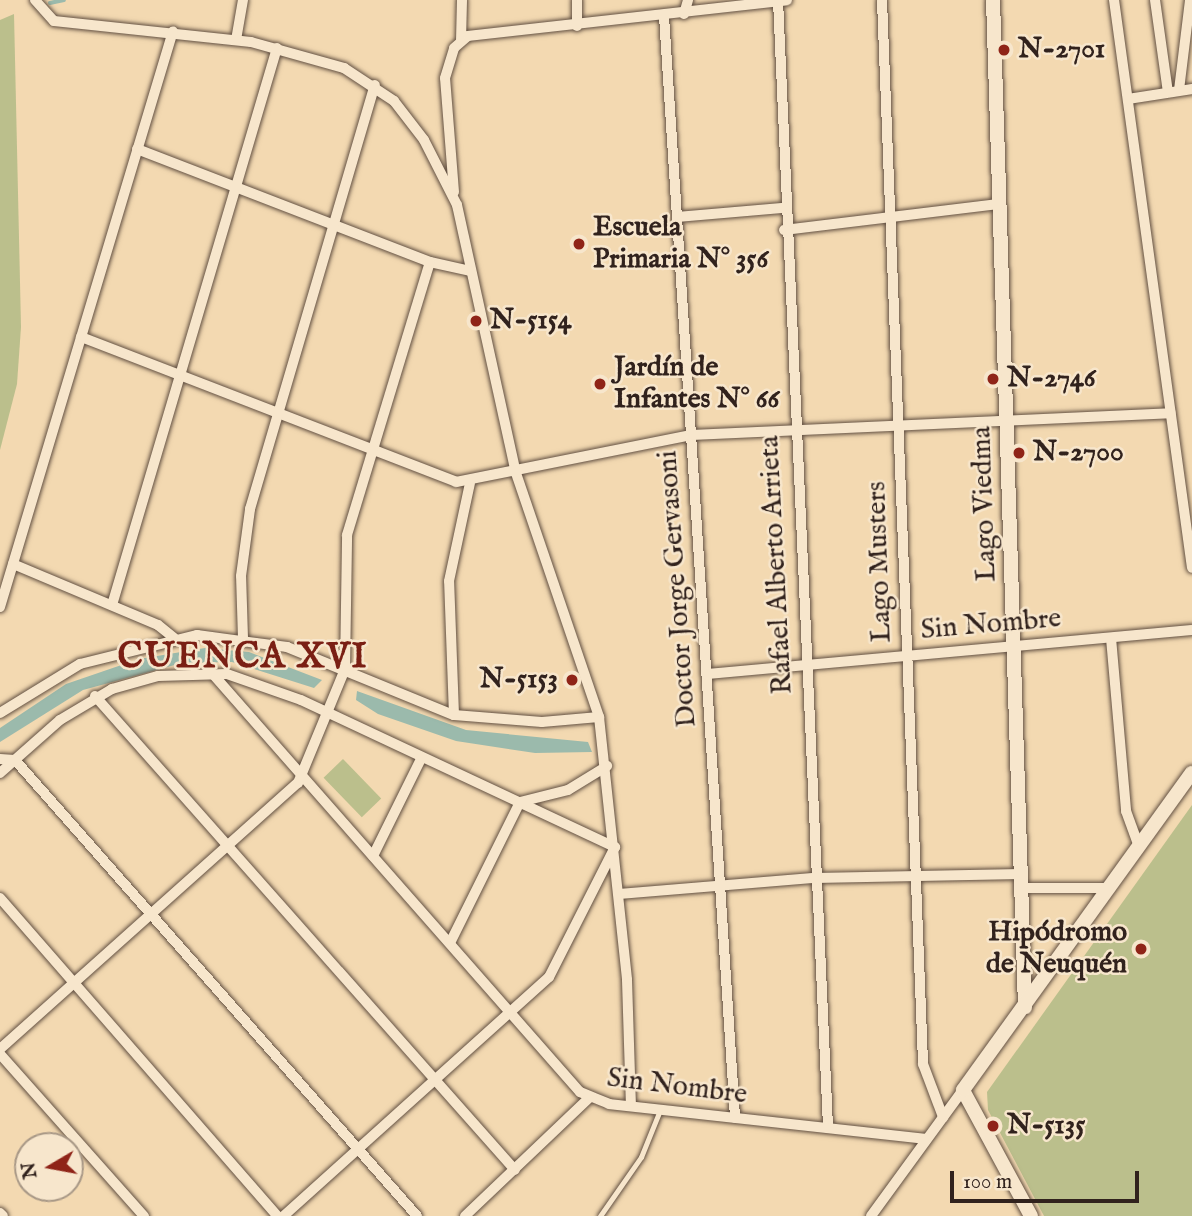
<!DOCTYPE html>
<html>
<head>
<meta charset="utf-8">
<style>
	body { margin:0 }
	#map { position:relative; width:1192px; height:1216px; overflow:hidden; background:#f3d9b1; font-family:"IM FELL English",serif }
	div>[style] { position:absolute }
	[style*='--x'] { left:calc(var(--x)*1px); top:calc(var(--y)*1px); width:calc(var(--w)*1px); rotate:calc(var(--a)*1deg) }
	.green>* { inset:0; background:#bbbf8c; transform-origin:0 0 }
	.water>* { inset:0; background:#9bbaac }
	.stream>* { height:3.5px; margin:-1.75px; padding:0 1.75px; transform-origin:1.75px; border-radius:1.75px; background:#9bbaac }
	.roads { filter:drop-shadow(0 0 2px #625042) drop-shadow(0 0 2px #625042) }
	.service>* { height:5px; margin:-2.5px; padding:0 2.5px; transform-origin:2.5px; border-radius:2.5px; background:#f7e6cc }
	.minor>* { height:10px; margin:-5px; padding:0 5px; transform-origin:5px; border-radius:5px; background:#f7e6cc }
	.secondary>* { height:14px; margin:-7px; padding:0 7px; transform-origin:7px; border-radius:7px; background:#f7e6cc }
	.dots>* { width:19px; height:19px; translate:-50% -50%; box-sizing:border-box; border:4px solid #f7e6cc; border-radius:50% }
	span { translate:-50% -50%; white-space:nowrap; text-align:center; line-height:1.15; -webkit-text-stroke:5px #f7e6cc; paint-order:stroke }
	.poi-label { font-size:28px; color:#31221d; font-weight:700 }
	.left { translate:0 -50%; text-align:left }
	.right { translate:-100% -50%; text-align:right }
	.street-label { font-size:28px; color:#31221d }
	.district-label { font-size:35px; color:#7a1f14; font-weight:700; letter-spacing:2px }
	.north { position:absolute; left:14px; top:1132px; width:70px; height:70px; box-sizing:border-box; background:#f7e6cc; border:2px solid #a89886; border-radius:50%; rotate:260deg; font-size:19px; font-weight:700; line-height:28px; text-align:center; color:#31221d }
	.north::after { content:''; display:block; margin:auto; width:24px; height:32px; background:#8f2418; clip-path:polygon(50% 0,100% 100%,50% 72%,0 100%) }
	.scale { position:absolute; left:950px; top:1171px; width:189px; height:32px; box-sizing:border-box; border:4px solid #31221d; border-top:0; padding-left:9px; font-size:21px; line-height:24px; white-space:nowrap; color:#31221d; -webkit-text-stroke:5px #f7e6cc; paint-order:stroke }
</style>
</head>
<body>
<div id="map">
	<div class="green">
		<i style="clip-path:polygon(14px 14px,21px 327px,17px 384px,0 450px,0 20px)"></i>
		<i style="left:343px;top:759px;width:55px;height:27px;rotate:46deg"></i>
		<i style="clip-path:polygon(1192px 805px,1192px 1216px,1044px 1216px,988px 1110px,987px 1092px)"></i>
	</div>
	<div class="water">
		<i style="clip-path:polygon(205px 648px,249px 652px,322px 680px,314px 688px,232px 662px,182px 663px,83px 690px,0 742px,0 728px,66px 684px,139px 659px)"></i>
		<i style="clip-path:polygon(357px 691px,466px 730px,588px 742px,592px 752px,535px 753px,456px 741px,378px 714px,356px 700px)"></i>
	</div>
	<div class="stream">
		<i style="--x:50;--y:3;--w:14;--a:-12"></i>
	</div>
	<div class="roads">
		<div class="service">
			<i style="--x:600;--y:1216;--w:72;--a:-55.2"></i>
			<i style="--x:641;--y:1157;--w:51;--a:-68"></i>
		</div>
		<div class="minor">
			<i style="--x:35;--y:0;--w:28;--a:48"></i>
			<i style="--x:54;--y:21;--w:198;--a:6.1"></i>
			<i style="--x:251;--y:42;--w:97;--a:15.6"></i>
			<i style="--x:344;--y:68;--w:60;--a:33.4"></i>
			<i style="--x:394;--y:101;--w:49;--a:52.4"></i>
			<i style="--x:424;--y:140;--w:73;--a:63.1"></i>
			<i style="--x:457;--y:205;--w:274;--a:77.6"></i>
			<i style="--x:516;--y:473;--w:258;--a:71.2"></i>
			<i style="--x:599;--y:717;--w:264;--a:83.9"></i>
			<i style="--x:627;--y:980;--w:126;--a:88.2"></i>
			<i style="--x:577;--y:0;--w:26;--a:90"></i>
			<i style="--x:778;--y:0;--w:1129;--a:87.46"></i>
			<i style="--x:882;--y:0;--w:1065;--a:87.79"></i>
			<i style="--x:923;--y:1064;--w:57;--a:69.3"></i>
			<i style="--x:1114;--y:0;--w:573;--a:82.18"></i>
			<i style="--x:1155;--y:0;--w:93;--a:82"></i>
			<i style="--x:684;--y:14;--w:15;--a:-74"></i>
			<i style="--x:664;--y:16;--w:1104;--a:86.31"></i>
			<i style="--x:236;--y:40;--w:41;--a:-80.1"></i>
			<i style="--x:461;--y:41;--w:41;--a:-88.6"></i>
			<i style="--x:1179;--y:90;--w:91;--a:-83"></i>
			<i style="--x:1128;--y:99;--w:65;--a:-8.9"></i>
			<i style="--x:137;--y:149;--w:314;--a:21.1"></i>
			<i style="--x:430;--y:262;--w:42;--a:12.4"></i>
			<i style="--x:454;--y:192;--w:114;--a:-94.5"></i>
			<i style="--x:445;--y:78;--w:31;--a:-73"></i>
			<i style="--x:454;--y:48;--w:18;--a:-41"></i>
			<i style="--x:468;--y:36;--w:321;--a:-6.4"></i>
			<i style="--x:677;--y:217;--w:105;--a:-4.9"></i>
			<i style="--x:784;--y:230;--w:218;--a:-6.9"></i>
			<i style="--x:81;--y:337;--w:402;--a:21.1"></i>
			<i style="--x:456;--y:482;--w:240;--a:-11.3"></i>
			<i style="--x:691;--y:435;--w:480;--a:-2.6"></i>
			<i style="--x:13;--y:564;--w:157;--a:22.8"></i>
			<i style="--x:158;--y:625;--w:21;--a:39"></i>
			<i style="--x:112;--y:605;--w:581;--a:-73.5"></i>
			<i style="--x:0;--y:607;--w:601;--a:-73.28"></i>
			<i style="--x:243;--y:638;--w:62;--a:-91.8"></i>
			<i style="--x:241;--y:576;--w:68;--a:-82.3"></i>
			<i style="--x:250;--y:509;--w:442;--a:-73.6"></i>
			<i style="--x:1111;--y:638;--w:174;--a:85"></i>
			<i style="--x:1126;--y:811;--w:37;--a:70"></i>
			<i style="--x:211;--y:672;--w:559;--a:48.7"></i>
			<i style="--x:580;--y:1092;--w:31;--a:22"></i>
			<i style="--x:609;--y:1104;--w:319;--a:6.3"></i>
			<i style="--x:707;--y:674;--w:487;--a:-5.2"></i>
			<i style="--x:95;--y:696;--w:633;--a:48.46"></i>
			<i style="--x:0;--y:713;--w:94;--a:-31.5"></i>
			<i style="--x:80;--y:664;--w:121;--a:-13.9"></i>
			<i style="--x:197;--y:635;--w:91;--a:7.6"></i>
			<i style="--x:287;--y:647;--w:180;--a:22.2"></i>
			<i style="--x:454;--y:715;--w:88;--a:4.5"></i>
			<i style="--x:542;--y:722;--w:57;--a:-5"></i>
			<i style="--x:454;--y:715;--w:134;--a:-92.1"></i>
			<i style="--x:449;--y:581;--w:100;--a:-77.9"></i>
			<i style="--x:0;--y:759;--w:15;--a:4"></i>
			<i style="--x:15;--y:760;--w:608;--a:48.6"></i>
			<i style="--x:0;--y:773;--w:80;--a:-41.5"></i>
			<i style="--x:60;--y:720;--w:61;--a:-30.8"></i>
			<i style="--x:112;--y:689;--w:48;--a:-15.8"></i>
			<i style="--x:158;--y:676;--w:69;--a:-1.7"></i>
			<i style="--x:227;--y:674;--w:78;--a:19.4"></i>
			<i style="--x:301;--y:700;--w:347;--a:25.1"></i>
			<i style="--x:615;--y:847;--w:146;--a:116.9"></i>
			<i style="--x:549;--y:977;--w:357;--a:138"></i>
			<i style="--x:520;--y:802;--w:49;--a:-14"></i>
			<i style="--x:568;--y:790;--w:46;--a:-31.6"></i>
			<i style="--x:373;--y:856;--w:110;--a:-63.7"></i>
			<i style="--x:1021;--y:888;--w:88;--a:0"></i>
			<i style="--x:619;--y:894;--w:197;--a:-4.7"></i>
			<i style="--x:815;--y:878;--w:206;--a:-1.1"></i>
			<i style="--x:0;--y:898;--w:422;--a:48.9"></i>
			<i style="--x:450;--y:943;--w:157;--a:-63.6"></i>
			<i style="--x:0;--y:1049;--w:399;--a:-41.8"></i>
			<i style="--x:298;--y:783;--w:123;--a:-67.6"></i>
			<i style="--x:345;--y:669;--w:134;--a:-89.1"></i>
			<i style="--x:347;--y:535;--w:285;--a:-73.1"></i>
			<i style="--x:0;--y:1054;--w:217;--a:48.4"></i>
			<i style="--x:0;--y:1213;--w:4;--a:45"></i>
			<i style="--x:465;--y:1216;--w:171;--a:-43.6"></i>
			<i style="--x:871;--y:1216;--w:156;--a:-53.9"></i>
		</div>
		<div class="secondary">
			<i style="--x:993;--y:0;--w:1008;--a:88.18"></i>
			<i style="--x:1031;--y:1216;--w:143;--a:-118.4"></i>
			<i style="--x:963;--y:1090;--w:391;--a:-54.2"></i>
		</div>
	</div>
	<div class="dots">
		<i style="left:1004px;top:50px;background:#8f2418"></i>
		<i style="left:579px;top:244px;background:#8f2418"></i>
		<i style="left:476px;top:321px;background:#8f2418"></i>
		<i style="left:993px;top:379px;background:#8f2418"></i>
		<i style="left:600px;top:384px;background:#8f2418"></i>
		<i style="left:1019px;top:453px;background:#8f2418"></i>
		<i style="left:572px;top:680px;background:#8f2418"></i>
		<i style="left:1141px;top:949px;background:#8f2418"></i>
		<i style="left:993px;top:1126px;background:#8f2418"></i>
	</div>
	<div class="poi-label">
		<span class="left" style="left:1018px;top:50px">N-2701</span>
		<span class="left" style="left:593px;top:244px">Escuela<br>Primaria N° 356</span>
		<span class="left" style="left:490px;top:321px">N-5154</span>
		<span class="left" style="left:614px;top:384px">Jardín de<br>Infantes N° 66</span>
		<span class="left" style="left:1007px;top:379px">N-2746</span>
		<span class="left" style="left:1033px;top:453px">N-2700</span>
		<span class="right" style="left:558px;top:680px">N-5153</span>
		<span class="right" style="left:1127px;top:949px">Hipódromo<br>de Neuquén</span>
		<span class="left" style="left:1007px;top:1126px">N-5135</span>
	</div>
	<div class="street-label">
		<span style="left:985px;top:504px;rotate:-92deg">Lago Viedma</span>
		<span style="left:880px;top:562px;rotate:-92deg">Lago Musters</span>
		<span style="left:777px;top:565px;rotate:-93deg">Rafael Alberto Arrieta</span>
		<span style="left:678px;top:589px;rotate:-94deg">Doctor Jorge Gervasoni</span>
		<span style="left:991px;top:625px;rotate:-5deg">Sin Nombre</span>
		<span style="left:677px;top:1087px;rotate:7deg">Sin Nombre</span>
	</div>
	<div class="district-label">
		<span style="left:243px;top:658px">CUENCA XVI</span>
	</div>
	<div class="north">N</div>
	<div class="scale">100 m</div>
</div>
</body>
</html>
